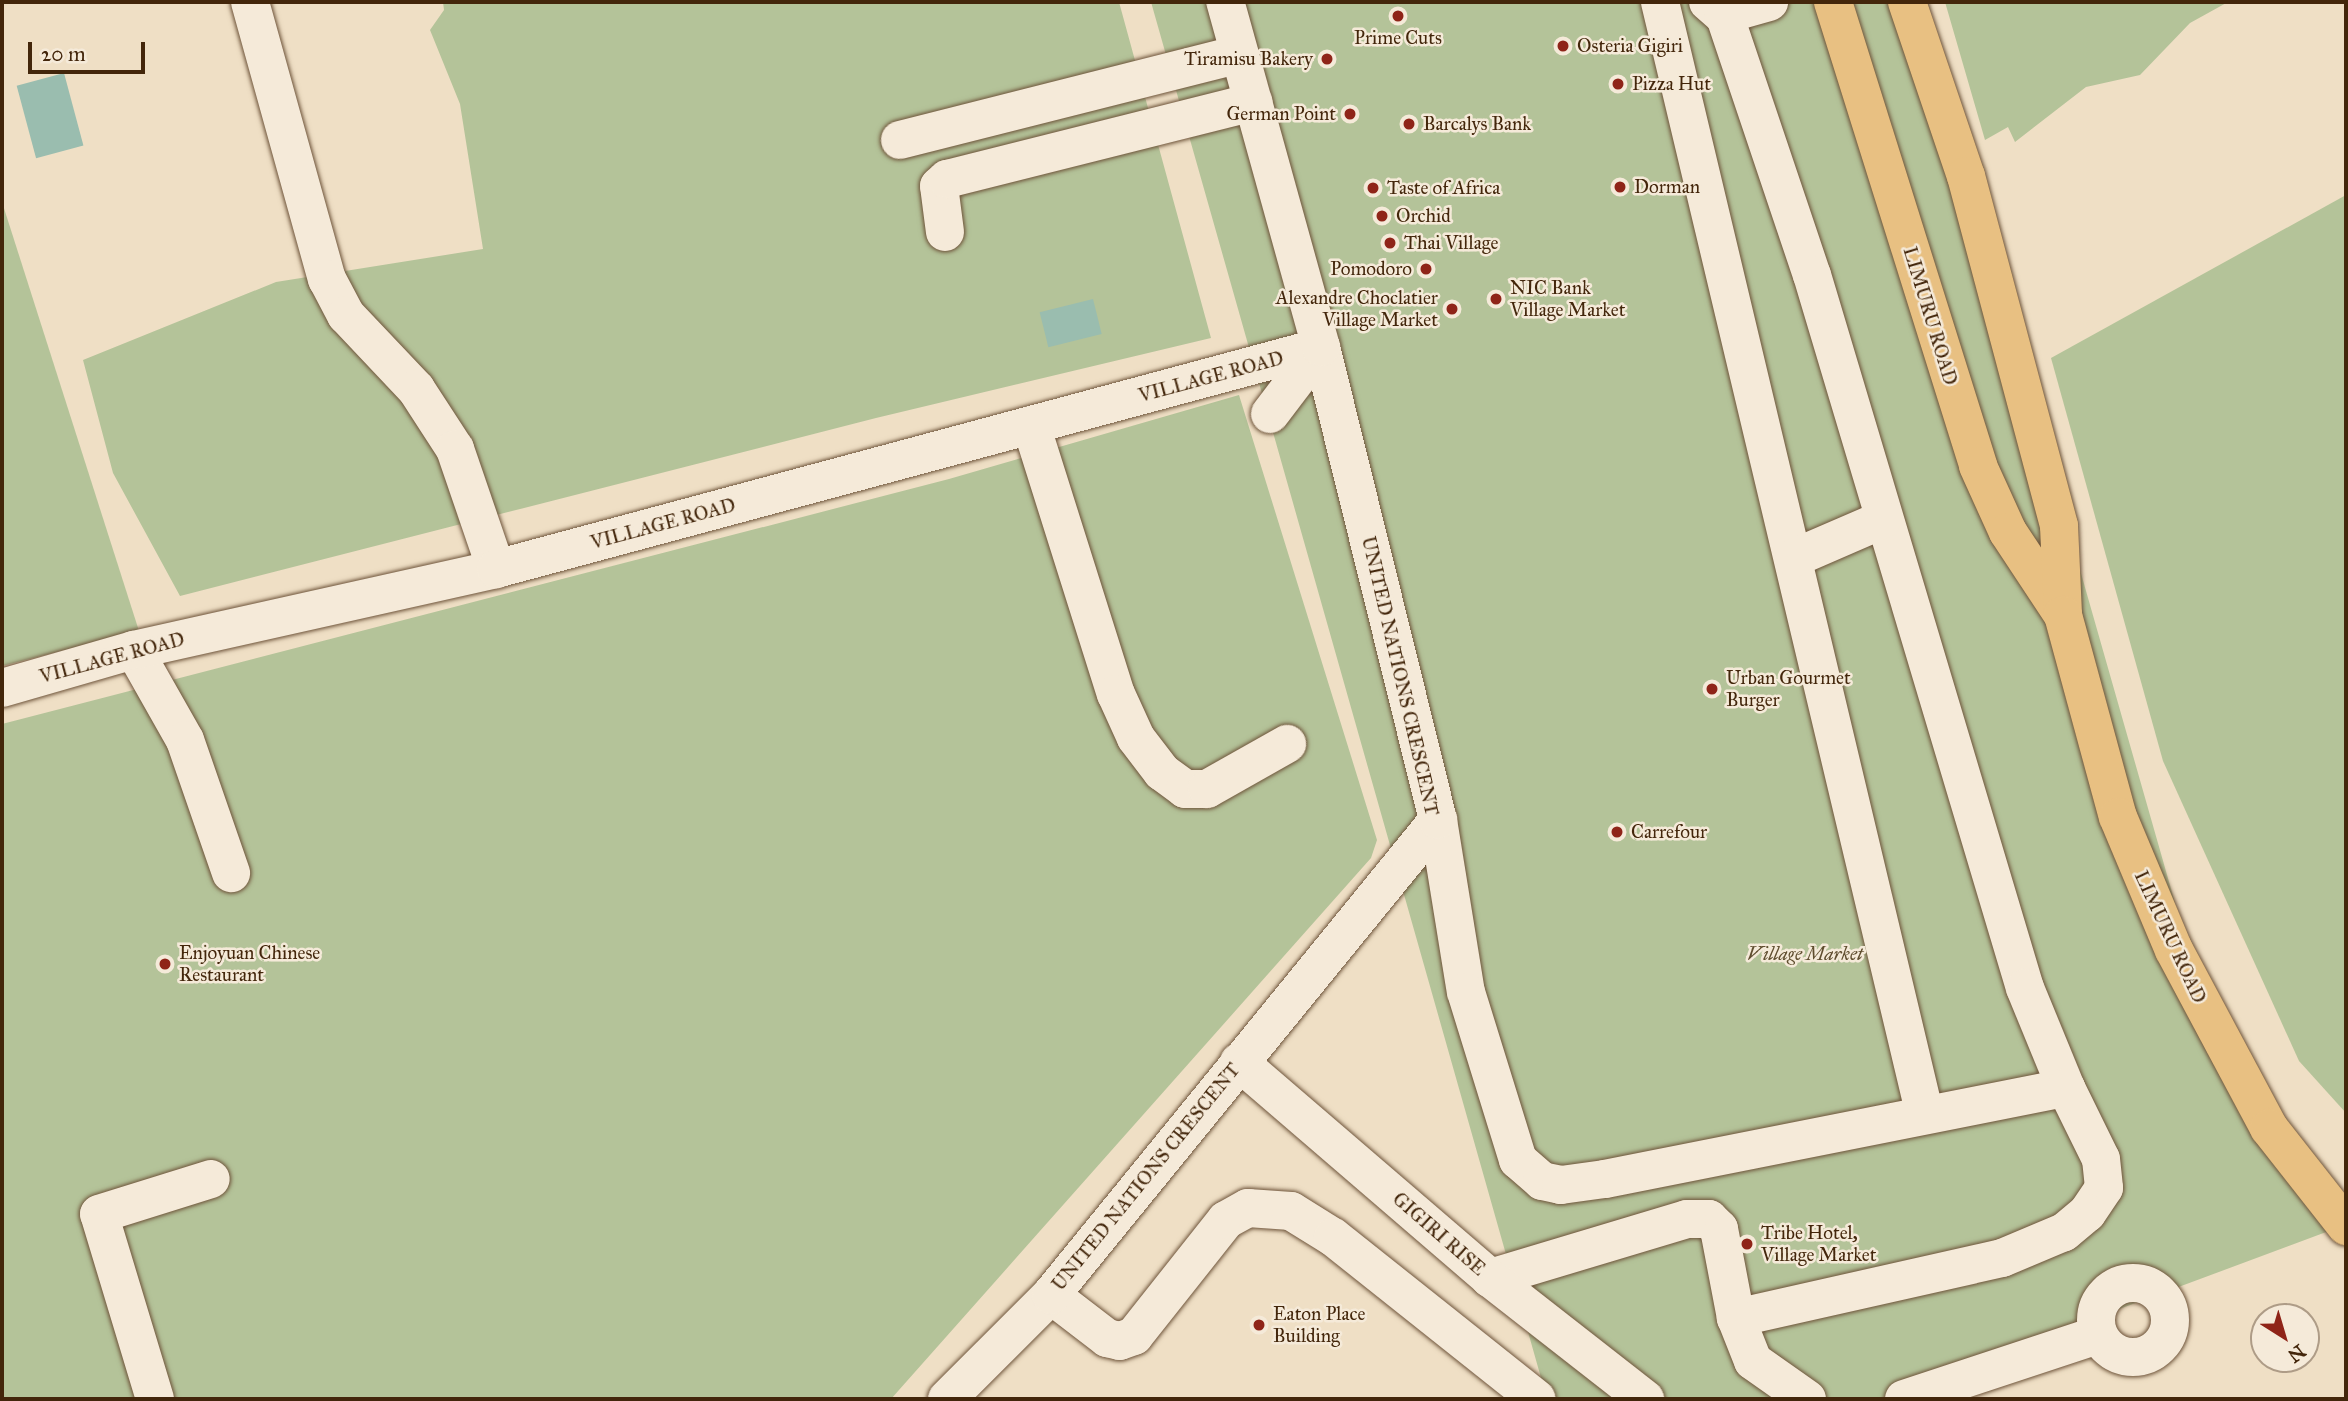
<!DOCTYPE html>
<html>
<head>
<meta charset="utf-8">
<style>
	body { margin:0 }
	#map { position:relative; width:2348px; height:1401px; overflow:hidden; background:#efdfc5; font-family:"IM FELL Great Primer",serif }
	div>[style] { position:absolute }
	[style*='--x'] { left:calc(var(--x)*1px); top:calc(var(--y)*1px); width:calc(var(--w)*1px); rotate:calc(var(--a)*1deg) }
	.green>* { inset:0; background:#b4c399 }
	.water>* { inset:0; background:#9abdaf; transform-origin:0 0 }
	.roads { filter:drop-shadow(0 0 2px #6e543a) drop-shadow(0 0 2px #6e543a) }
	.minor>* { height:38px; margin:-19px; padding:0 19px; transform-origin:19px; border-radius:19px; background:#f5ead9 }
	.minor>.ring { margin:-19px; padding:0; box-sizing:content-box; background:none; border:38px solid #f5ead9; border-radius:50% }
	.major>* { height:38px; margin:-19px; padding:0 19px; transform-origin:19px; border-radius:19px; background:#e8c082 }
	.dots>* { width:19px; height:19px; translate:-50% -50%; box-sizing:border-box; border:4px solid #f5ead9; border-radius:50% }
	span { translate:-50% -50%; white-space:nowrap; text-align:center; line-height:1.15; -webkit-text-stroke:5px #f5ead9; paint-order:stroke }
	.poi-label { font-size:19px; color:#43260b }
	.left { translate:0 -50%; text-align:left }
	.right { translate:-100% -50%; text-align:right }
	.street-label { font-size:19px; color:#43260b }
	.park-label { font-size:19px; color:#5f4d2e; font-style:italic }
	.frame { position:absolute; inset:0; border:4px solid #43260b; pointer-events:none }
	.north { position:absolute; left:2250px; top:1303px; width:70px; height:70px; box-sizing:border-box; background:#f5ead9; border:2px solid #ae9c87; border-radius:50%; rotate:143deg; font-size:19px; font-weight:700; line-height:28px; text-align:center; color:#43260b }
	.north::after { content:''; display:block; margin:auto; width:24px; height:32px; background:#8f2418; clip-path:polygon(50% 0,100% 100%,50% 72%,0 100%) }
	.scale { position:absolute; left:28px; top:42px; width:117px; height:32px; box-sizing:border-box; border:4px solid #43260b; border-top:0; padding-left:9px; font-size:21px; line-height:24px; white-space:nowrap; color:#43260b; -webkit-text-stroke:5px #f5ead9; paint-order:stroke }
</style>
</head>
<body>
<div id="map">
	<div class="green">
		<i style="clip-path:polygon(443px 2px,1119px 2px,1211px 338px,876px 418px,180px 596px,113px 473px,83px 360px,276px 282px,483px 249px,460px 104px,430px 30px,444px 10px)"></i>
		<i style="clip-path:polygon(1151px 2px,1918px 2px,2207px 1015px,2345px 1225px,1878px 1399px,1547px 1399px)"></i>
		<i style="clip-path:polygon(1945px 2px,2228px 2px,2190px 23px,2140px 75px,2086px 87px,2015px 142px,2008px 127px,1985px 140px)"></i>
		<i style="clip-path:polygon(2346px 195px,2346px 1113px,2299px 1061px,2163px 761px,2051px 358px)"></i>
		<i style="clip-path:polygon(2px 202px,139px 631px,2px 666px)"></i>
		<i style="clip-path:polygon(1239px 395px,1377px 840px,1371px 858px,891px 1399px,2px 1399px,2px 724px,949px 479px)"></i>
	</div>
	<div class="water">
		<i style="left:64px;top:73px;width:75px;height:49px;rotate:75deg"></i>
		<i style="left:1093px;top:299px;width:36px;height:55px;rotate:76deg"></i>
	</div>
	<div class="roads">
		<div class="minor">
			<i style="--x:250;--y:2;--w:288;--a:74.5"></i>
			<i style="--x:327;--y:279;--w:41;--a:62.2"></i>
			<i style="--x:346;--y:315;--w:102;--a:46.6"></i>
			<i style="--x:416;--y:389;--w:72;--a:57"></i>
			<i style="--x:455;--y:449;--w:127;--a:71.1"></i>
			<i style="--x:1660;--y:2;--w:1144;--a:76.61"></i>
			<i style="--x:1708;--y:2;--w:20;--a:41"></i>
			<i style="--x:1723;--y:15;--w:48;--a:-15.8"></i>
			<i style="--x:1720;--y:2;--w:288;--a:71.4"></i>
			<i style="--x:1812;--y:275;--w:744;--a:73.37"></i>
			<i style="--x:2025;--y:988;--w:108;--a:67.7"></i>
			<i style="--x:900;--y:140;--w:350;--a:-14.2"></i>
			<i style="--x:945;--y:232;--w:46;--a:-97.4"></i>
			<i style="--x:939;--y:186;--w:11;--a:-41"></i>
			<i style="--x:947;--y:179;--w:316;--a:-14.1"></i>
			<i style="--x:1270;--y:414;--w:84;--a:-52.7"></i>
			<i style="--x:1031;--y:425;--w:282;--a:72.5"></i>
			<i style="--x:1116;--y:694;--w:48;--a:65.6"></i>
			<i style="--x:1136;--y:738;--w:43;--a:52.6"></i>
			<i style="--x:1162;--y:772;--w:29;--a:36"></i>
			<i style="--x:1185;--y:789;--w:22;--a:0"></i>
			<i style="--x:1207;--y:789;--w:92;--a:-29.4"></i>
			<i style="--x:1794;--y:558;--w:96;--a:-23.4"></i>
			<i style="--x:134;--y:650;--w:103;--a:60.5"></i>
			<i style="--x:185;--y:740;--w:141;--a:70.9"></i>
			<i style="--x:2;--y:688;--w:137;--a:-16.1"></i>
			<i style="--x:134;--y:650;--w:371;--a:-12.6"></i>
			<i style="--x:496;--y:569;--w:854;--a:-15.06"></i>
			<i style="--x:1438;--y:820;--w:174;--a:80.8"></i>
			<i style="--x:1466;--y:992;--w:176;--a:72.8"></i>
			<i style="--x:1518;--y:1160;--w:32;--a:41"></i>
			<i style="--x:1542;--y:1181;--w:19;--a:12"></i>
			<i style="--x:1561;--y:1185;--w:44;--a:-7.8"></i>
			<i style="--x:1605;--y:1179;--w:470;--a:-11.2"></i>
			<i style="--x:2066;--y:1088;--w:79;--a:63.8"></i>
			<i style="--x:2101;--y:1159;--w:29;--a:84"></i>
			<i style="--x:2104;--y:1188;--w:30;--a:124"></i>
			<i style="--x:2087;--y:1213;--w:30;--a:140"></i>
			<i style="--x:2064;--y:1232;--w:67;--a:157.2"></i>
			<i style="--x:2002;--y:1258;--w:273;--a:167.3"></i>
			<i style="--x:1736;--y:1318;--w:91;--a:-100.8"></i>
			<i style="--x:1719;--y:1229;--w:14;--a:-135"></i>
			<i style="--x:1709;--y:1219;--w:22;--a:180"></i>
			<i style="--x:1687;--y:1219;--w:206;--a:163.3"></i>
			<i style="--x:1239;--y:1062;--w:331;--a:40.7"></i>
			<i style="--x:1490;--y:1278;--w:197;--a:38"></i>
			<i class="ring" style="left:2096px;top:1283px;width:36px;height:36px"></i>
			<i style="--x:1051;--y:1295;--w:71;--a:37.5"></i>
			<i style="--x:1107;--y:1338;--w:13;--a:13"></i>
			<i style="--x:1120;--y:1341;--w:15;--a:-20"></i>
			<i style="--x:1134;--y:1336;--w:148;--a:-51.6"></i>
			<i style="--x:1226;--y:1220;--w:25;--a:-29"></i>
			<i style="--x:1248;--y:1208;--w:43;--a:4"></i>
			<i style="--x:1291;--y:1211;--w:49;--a:31.8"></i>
			<i style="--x:1333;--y:1237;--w:260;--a:38.5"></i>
			<i style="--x:1736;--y:1318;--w:46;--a:68.4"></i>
			<i style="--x:1753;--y:1361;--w:66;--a:35.1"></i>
			<i style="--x:155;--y:1399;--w:193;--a:-106.8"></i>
			<i style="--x:99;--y:1214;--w:117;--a:-17.4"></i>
			<i style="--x:947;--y:1399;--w:147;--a:-45"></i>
			<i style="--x:1051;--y:1295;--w:613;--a:-50.83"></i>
			<i style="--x:1438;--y:820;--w:487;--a:-103.9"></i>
			<i style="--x:1321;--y:347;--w:358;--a:-105.5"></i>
			<i style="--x:1904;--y:1399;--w:204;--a:-18.3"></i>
		</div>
		<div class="major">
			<i style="--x:1833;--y:2;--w:486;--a:72.6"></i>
			<i style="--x:1978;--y:466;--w:72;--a:65.6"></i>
			<i style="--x:2008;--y:532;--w:100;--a:56.5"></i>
			<i style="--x:1907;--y:2;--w:184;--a:71.3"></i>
			<i style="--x:1966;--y:176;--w:362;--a:75.1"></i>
			<i style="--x:2059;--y:526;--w:89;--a:87.4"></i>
			<i style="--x:2063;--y:615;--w:209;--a:74.8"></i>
			<i style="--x:2118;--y:817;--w:144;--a:67.2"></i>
			<i style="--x:2174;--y:950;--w:202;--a:61.9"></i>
			<i style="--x:2269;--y:1128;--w:125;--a:51.8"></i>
		</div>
	</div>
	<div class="dots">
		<i style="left:1398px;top:16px;background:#8f2418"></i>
		<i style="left:1563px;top:46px;background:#8f2418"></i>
		<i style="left:1327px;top:59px;background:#8f2418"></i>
		<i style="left:1618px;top:84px;background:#8f2418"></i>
		<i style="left:1350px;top:114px;background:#8f2418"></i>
		<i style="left:1409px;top:124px;background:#8f2418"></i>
		<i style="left:1620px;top:187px;background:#8f2418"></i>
		<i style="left:1373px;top:188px;background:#8f2418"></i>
		<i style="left:1382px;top:216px;background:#8f2418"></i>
		<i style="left:1390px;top:243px;background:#8f2418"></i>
		<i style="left:1426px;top:269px;background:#8f2418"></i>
		<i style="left:1496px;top:299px;background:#8f2418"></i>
		<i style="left:1452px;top:309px;background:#8f2418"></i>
		<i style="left:1712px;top:689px;background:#8f2418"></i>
		<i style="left:1617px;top:832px;background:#8f2418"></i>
		<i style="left:165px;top:964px;background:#8f2418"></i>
		<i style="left:1747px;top:1244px;background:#8f2418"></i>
		<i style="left:1259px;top:1325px;background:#8f2418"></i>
	</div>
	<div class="poi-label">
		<span style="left:1398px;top:38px">Prime Cuts</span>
		<span class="left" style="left:1577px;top:46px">Osteria Gigiri</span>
		<span class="right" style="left:1313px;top:59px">Tiramisu Bakery</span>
		<span class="left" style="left:1632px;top:84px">Pizza Hut</span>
		<span class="right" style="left:1336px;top:114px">German Point</span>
		<span class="left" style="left:1423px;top:124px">Barcalys Bank</span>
		<span class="left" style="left:1634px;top:187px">Dorman</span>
		<span class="left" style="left:1387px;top:188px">Taste of Africa</span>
		<span class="left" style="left:1396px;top:216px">Orchid</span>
		<span class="left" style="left:1404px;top:243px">Thai Village</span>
		<span class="right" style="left:1412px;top:269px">Pomodoro</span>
		<span class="left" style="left:1510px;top:299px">NIC Bank<br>Village Market</span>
		<span class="right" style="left:1438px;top:309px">Alexandre Choclatier<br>Village Market</span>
		<span class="left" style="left:1726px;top:689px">Urban Gourmet<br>Burger</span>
		<span class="left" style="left:1631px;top:832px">Carrefour</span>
		<span class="left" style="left:179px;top:964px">Enjoyuan Chinese<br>Restaurant</span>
		<span class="left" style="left:1761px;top:1244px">Tribe Hotel,<br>Village Market</span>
		<span class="left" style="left:1273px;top:1325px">Eaton Place<br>Building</span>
	</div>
	<div class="street-label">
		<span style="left:1930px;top:316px;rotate:73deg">LIMURU ROAD</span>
		<span style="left:1211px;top:377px;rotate:-15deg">VILLAGE ROAD</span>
		<span style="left:663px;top:524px;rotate:-15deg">VILLAGE ROAD</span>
		<span style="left:112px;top:658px;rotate:-15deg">VILLAGE ROAD</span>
		<span style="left:1400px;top:676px;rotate:77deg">UNITED NATIONS CRESCENT</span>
		<span style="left:2170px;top:937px;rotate:65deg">LIMURU ROAD</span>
		<span style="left:1146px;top:1177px;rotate:-51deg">UNITED NATIONS CRESCENT</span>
		<span style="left:1439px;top:1234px;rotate:41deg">GIGIRI RISE</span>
	</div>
	<div class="park-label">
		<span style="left:1805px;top:954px">Village Market</span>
	</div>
	<div class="frame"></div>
	<div class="north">N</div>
	<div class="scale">20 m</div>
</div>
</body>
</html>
